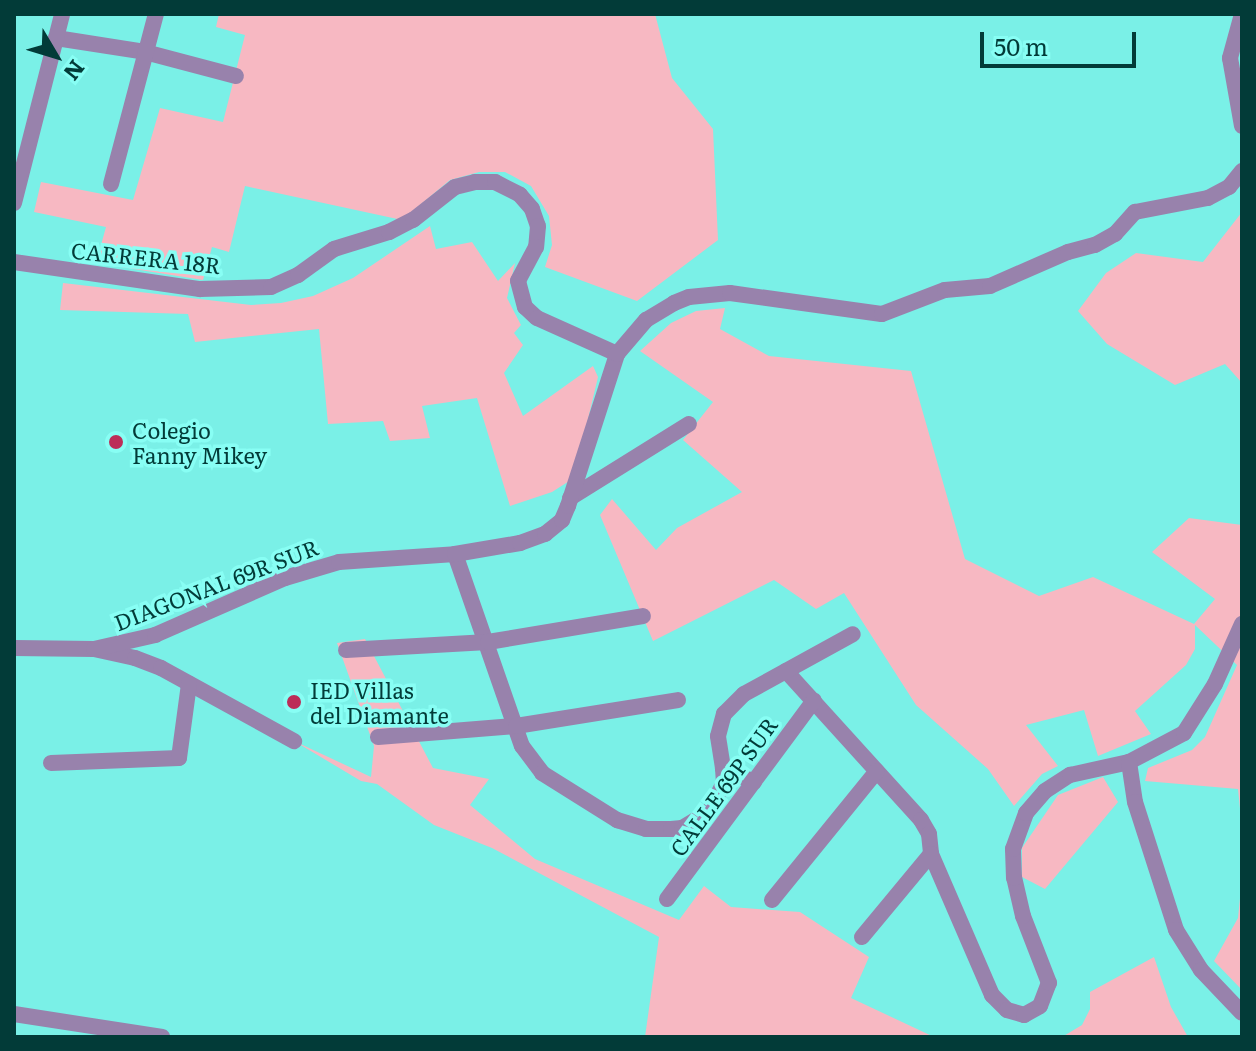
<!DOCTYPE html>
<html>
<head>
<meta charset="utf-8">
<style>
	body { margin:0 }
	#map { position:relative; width:1256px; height:1051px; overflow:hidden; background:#7af0e7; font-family:Literata,serif }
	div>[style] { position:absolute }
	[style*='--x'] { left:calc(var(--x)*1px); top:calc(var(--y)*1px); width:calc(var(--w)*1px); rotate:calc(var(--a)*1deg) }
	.green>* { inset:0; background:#f7b8c2 }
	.minor>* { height:16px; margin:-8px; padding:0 8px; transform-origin:8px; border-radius:8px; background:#9882ac }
	.dots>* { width:22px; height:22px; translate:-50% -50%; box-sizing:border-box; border:4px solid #88fef4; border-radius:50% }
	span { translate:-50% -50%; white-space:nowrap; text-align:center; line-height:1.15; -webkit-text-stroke:7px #88fef4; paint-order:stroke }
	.street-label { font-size:22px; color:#023b38 }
	.poi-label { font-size:22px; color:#023b38 }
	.left { translate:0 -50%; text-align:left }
	.frame { position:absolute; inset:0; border:16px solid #023b38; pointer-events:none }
	.north { position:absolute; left:16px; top:16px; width:80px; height:80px; -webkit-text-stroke:6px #88fef4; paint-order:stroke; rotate:128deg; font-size:22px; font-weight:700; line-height:32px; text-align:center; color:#023b38 }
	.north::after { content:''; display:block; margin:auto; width:28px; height:36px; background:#023b38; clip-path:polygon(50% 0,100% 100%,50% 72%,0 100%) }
	.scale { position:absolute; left:980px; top:32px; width:156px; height:36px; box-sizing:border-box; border:4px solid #023b38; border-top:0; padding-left:10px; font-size:24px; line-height:28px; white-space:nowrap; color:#023b38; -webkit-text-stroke:6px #88fef4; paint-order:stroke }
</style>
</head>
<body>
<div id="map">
	<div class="green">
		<i style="clip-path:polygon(219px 14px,655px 14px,672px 78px,713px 129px,718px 240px,637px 301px,545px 267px,552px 245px,549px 216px,531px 186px,505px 172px,479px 172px,450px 180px,402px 220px,245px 186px,229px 252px,212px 247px,203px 280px,96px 263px,106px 227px,34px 212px,41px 182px,133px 200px,160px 108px,223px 122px,245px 35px,216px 27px)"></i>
		<i style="clip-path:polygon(1242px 212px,1242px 383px,1225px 364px,1175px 385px,1107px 344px,1078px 311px,1106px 273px,1136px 253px,1203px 262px)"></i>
		<i style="clip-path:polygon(430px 226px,436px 249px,472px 242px,498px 281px,515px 263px,507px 298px,521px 325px,514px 333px,523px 345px,504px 373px,523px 416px,593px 366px,598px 377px,574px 478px,552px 492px,510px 506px,477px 398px,422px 406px,430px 438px,390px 441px,383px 421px,328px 424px,319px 329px,195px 342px,188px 314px,60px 310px,63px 283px,251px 305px,281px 303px,313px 296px,353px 278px)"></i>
		<i style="clip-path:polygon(725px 308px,720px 329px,769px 356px,911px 371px,965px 559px,1039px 596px,1093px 577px,1194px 624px,1215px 599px,1152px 552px,1189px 518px,1242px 525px,1242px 828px,1238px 789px,1145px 781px,1148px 768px,1192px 750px,1205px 737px,1237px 665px,1195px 625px,1195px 649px,1186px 665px,1135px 711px,1151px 734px,1098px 756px,1084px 710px,1026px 725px,1058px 766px,1042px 774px,1014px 806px,988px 769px,916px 705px,844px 593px,816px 609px,774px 580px,653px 641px,600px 515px,612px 499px,656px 550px,677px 528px,742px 492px,683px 440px,713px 402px,640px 351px,671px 323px,696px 311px)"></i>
		<i style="clip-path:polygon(365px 639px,433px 768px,489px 779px,470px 805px,535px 859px,679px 920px,704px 886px,731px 907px,800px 912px,869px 957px,851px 998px,934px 1037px,645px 1037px,659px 937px,492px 848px,434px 825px,377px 784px,361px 781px,294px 741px,371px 777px,374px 746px,337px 643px)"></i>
		<i style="clip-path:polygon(1103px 777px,1118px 802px,1045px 889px,1022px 877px,1022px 848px,1058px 795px)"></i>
		<i style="clip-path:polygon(1242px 879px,1242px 990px,1214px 961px,1238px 918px)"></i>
		<i style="clip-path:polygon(1154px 957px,1171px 1007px,1188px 1037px,1062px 1037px,1082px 1025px,1090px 1009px,1090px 992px)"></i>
	</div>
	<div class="minor">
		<i style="--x:1242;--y:14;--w:46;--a:105.3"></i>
		<i style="--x:1230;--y:58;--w:69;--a:80"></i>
		<i style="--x:56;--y:38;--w:90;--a:8.9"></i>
		<i style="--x:145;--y:52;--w:94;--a:14.8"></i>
		<i style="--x:111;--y:184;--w:176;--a:-75.2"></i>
		<i style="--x:14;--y:203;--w:195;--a:-75.7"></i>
		<i style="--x:14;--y:262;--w:188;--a:8.3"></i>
		<i style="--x:200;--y:289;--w:71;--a:-1.6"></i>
		<i style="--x:271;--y:287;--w:30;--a:-24"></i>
		<i style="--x:298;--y:275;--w:44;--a:-35.8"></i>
		<i style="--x:334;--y:249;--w:58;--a:-17.2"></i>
		<i style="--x:389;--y:232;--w:27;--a:-27"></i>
		<i style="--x:413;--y:220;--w:53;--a:-38.2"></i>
		<i style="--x:455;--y:187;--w:21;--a:-14"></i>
		<i style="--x:475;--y:182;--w:20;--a:0"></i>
		<i style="--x:495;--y:182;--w:28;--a:27"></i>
		<i style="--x:520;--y:195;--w:18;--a:49"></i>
		<i style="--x:532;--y:209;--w:18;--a:71"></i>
		<i style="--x:538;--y:226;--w:21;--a:95"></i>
		<i style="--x:536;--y:247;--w:38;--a:118"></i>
		<i style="--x:518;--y:281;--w:27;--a:75"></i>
		<i style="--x:525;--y:307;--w:16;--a:43"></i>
		<i style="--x:537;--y:318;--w:88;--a:24.2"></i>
		<i style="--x:570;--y:498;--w:140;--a:-31.9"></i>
		<i style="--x:455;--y:554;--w:203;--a:70.8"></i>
		<i style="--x:522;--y:746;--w:34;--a:53"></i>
		<i style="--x:542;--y:773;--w:89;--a:32.1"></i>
		<i style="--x:617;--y:820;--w:30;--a:17"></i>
		<i style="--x:646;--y:829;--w:25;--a:0"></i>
		<i style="--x:671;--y:829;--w:11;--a:-5"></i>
		<i style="--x:682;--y:828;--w:31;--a:-31"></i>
		<i style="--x:709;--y:812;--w:33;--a:-63"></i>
		<i style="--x:724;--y:783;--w:15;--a:-94"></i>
		<i style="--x:14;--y:648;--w:80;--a:0.7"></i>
		<i style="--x:94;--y:649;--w:42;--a:12.4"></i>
		<i style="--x:135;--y:658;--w:28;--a:21"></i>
		<i style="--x:161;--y:668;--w:152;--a:28.8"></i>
		<i style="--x:94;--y:649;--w:63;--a:-12.9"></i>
		<i style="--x:155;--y:635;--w:142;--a:-23.7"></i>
		<i style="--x:285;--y:578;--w:56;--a:-16.5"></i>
		<i style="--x:339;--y:562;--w:116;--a:-3.9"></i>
		<i style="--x:455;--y:554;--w:66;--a:-9.6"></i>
		<i style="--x:520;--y:543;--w:27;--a:-20"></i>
		<i style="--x:545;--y:534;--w:22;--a:-39"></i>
		<i style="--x:562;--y:520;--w:15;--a:-67"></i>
		<i style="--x:568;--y:506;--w:160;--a:-72.1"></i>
		<i style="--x:617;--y:354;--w:45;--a:-49.5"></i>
		<i style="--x:646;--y:320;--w:33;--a:-31"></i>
		<i style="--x:674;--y:303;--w:16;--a:-22"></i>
		<i style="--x:689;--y:297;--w:41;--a:-5.6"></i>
		<i style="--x:730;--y:293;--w:153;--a:7.9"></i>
		<i style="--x:882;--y:314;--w:67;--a:-20.9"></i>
		<i style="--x:945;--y:290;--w:45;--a:-5.1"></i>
		<i style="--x:990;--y:286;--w:85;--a:-23.6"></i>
		<i style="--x:1068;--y:252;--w:28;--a:-15"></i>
		<i style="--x:1095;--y:245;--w:23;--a:-29"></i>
		<i style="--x:1115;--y:234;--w:30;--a:-48"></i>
		<i style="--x:1135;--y:212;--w:74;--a:-10.9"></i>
		<i style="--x:1208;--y:198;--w:24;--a:-28"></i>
		<i style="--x:1229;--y:187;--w:21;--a:-51"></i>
		<i style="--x:346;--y:650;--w:142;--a:-3.2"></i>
		<i style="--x:488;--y:642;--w:157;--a:-9.5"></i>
		<i style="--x:786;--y:671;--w:201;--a:47.8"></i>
		<i style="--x:921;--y:820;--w:16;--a:60"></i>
		<i style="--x:929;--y:834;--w:20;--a:84"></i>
		<i style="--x:931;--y:854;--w:154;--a:66.6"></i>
		<i style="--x:992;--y:995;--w:21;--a:45"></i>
		<i style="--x:1007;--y:1010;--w:18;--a:16"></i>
		<i style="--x:1024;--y:1015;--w:18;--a:-29"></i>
		<i style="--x:1040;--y:1006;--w:25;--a:-69"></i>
		<i style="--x:1049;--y:983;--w:72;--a:-111.2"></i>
		<i style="--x:1023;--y:916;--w:39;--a:-103"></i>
		<i style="--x:1014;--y:878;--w:29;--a:-92"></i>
		<i style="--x:1013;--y:849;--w:38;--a:-70"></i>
		<i style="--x:1026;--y:813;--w:29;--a:-49"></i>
		<i style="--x:1045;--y:791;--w:30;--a:-33"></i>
		<i style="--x:1070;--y:775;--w:60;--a:-12.4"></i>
		<i style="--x:1129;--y:762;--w:62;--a:-27.8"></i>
		<i style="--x:1184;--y:733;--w:58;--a:-57.7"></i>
		<i style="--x:1215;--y:684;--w:66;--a:-65.8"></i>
		<i style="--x:378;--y:737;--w:138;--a:-4.6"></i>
		<i style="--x:516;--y:726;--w:164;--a:-9.1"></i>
		<i style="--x:1129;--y:762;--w:40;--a:81.5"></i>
		<i style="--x:1135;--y:802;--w:134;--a:72.2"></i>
		<i style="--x:1176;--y:930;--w:47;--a:58"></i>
		<i style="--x:1201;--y:970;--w:59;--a:46.4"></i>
		<i style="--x:51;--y:763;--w:128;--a:-2.2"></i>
		<i style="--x:179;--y:758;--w:75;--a:-82.3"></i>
		<i style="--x:754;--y:782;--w:34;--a:-156"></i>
		<i style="--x:723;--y:768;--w:32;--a:-99"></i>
		<i style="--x:718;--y:736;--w:23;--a:-75"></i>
		<i style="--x:724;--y:714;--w:28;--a:-45"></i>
		<i style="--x:744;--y:694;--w:124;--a:-28.8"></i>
		<i style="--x:667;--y:899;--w:247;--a:-53.5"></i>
		<i style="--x:772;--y:900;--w:166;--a:-50.9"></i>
		<i style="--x:862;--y:937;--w:108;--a:-50.3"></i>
		<i style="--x:14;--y:1014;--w:150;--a:8.8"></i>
	</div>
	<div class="dots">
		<i style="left:116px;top:442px;background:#bc2d58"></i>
		<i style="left:294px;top:702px;background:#bc2d58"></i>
	</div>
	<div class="street-label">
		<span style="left:146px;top:257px;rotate:6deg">CARRERA 18R</span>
		<span style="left:216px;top:584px;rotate:-21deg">DIAGONAL 69R SUR</span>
		<span style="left:723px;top:786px;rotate:-54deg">CALLE 69P SUR</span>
	</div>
	<div class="poi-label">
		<span class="left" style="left:132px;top:442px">Colegio<br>Fanny Mikey</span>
		<span class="left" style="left:310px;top:702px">IED Villas<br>del Diamante</span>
	</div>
	<div class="frame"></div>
	<div class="north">N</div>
	<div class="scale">50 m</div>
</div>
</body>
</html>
